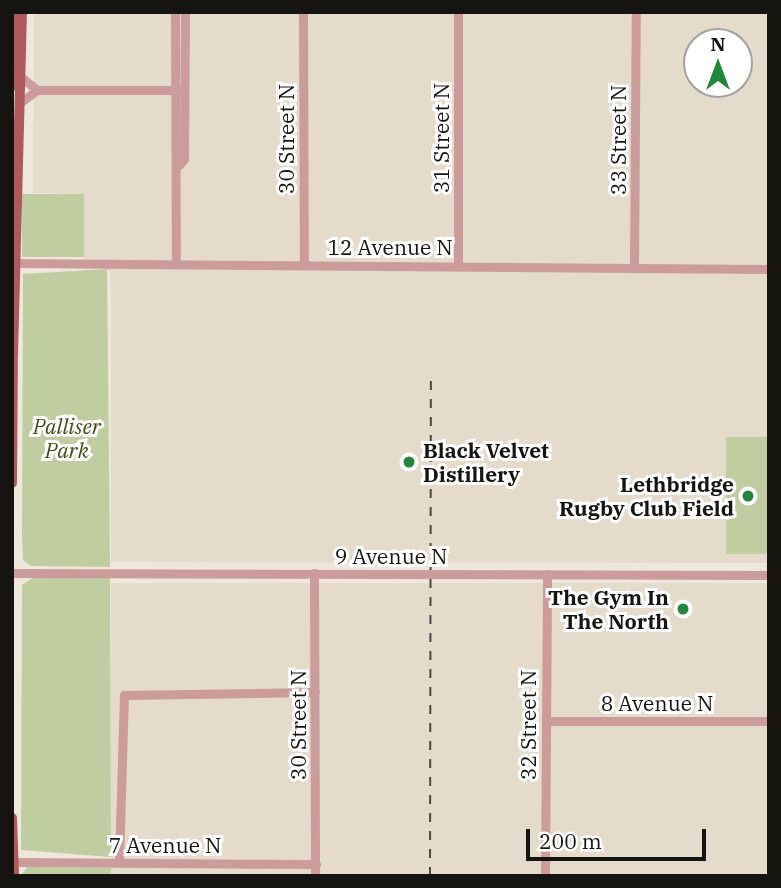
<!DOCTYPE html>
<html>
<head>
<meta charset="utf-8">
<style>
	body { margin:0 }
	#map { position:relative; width:781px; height:888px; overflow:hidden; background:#ede7dc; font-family:"IBM Plex Serif",serif }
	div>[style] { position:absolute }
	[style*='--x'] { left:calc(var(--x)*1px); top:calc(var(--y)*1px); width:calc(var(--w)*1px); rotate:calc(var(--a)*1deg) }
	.built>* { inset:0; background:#e4dbca; transform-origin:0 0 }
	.green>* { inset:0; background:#c0cda0; transform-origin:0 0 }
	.minor>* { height:9px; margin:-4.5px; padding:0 4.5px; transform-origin:4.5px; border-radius:4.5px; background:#cc9c9b }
	.major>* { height:10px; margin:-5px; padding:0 5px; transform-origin:5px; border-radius:5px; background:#ae595b }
	.rail>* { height:2px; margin-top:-1px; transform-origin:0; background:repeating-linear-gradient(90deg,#4a4741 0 9px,transparent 0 18px) }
	.dots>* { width:19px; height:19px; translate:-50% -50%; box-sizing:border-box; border:4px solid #fff; border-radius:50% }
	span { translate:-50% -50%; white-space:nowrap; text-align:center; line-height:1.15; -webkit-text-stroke:6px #fff; paint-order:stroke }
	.street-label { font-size:21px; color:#161410 }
	.park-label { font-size:21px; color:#404c13; font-style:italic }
	.poi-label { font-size:21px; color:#161410; font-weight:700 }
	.left { translate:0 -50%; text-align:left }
	.right { translate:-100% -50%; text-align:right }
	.frame { position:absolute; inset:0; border:14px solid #161410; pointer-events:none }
	.north { position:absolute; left:683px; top:28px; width:70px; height:70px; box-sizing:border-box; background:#fff; border:2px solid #a2a19f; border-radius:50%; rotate:0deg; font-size:19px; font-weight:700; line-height:28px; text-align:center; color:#161410 }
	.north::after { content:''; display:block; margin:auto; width:24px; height:32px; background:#22873b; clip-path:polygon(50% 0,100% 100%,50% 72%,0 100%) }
	.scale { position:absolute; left:526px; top:829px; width:180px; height:32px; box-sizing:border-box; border:4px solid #161410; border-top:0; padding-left:9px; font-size:21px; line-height:24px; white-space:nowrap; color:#161410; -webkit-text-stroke:5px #fff; paint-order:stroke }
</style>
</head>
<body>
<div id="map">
	<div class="built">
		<i style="clip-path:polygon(evenodd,34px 12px,769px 12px,769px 563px,111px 562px,111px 272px,84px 258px,84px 194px,33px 193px,34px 12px,697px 42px,739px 42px,739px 84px,697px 84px,697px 42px)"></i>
		<i style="left:111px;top:583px;width:658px;height:293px"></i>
	</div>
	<div class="green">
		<i style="left:22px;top:194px;width:62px;height:63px"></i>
		<i style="clip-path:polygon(107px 269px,110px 567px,31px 566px,23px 560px,22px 536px,23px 274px)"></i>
		<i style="left:726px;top:437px;width:43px;height:117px"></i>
		<i style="clip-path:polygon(34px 577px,110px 578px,111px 857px,21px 850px,22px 585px)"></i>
		<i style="clip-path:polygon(27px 867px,111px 868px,111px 876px,21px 876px)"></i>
	</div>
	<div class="minor">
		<i style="--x:175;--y:12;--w:252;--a:89.8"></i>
		<i style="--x:303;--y:12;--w:253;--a:89.8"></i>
		<i style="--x:21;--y:77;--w:21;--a:39"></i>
		<i style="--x:21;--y:102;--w:20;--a:-37"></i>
		<i style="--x:37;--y:90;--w:147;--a:0"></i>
		<i style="--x:179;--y:165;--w:8;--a:-50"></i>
		<i style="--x:184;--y:159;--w:147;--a:-89.6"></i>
		<i style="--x:12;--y:263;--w:757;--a:0.45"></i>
		<i style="--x:458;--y:265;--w:253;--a:-90"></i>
		<i style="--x:634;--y:267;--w:255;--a:-89.6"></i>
		<i style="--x:12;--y:573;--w:757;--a:0.15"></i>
		<i style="--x:314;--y:573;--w:303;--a:89.8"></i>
		<i style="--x:546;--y:721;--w:223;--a:0"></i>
		<i style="--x:14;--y:862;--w:302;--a:0.4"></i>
		<i style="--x:119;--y:862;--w:167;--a:-88.3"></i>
		<i style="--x:124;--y:695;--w:191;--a:-0.9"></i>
		<i style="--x:545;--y:876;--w:302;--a:-89.6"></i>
	</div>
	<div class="major">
		<i style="--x:12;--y:86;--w:74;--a:-88.5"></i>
		<i style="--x:13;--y:354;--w:342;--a:-88.5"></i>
		<i style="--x:12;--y:483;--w:134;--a:-89.6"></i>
		<i style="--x:12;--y:818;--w:58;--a:88"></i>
	</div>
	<div class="rail">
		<i style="--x:430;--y:876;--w:495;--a:-89.9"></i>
	</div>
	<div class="dots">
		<i style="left:409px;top:462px;background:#22873b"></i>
		<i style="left:748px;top:496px;background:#22873b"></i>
		<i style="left:683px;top:609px;background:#22873b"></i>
	</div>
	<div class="street-label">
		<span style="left:441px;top:138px;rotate:-90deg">31 Street N</span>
		<span style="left:286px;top:139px;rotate:-90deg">30 Street N</span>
		<span style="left:618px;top:140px;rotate:-90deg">33 Street N</span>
		<span style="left:390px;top:247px">12 Avenue N</span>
		<span style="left:391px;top:556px">9 Avenue N</span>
		<span style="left:657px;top:703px">8 Avenue N</span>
		<span style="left:298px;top:725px;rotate:-90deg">30 Street N</span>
		<span style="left:528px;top:725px;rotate:-90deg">32 Street N</span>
		<span style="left:165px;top:845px">7 Avenue N</span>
	</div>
	<div class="park-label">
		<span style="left:67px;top:438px">Palliser<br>Park</span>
	</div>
	<div class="poi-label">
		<span class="left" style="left:423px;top:462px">Black Velvet<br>Distillery</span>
		<span class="right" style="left:734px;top:496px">Lethbridge<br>Rugby Club Field</span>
		<span class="right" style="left:669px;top:609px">The Gym In<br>The North</span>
	</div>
	<div class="frame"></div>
	<div class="north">N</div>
	<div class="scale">200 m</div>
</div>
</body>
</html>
